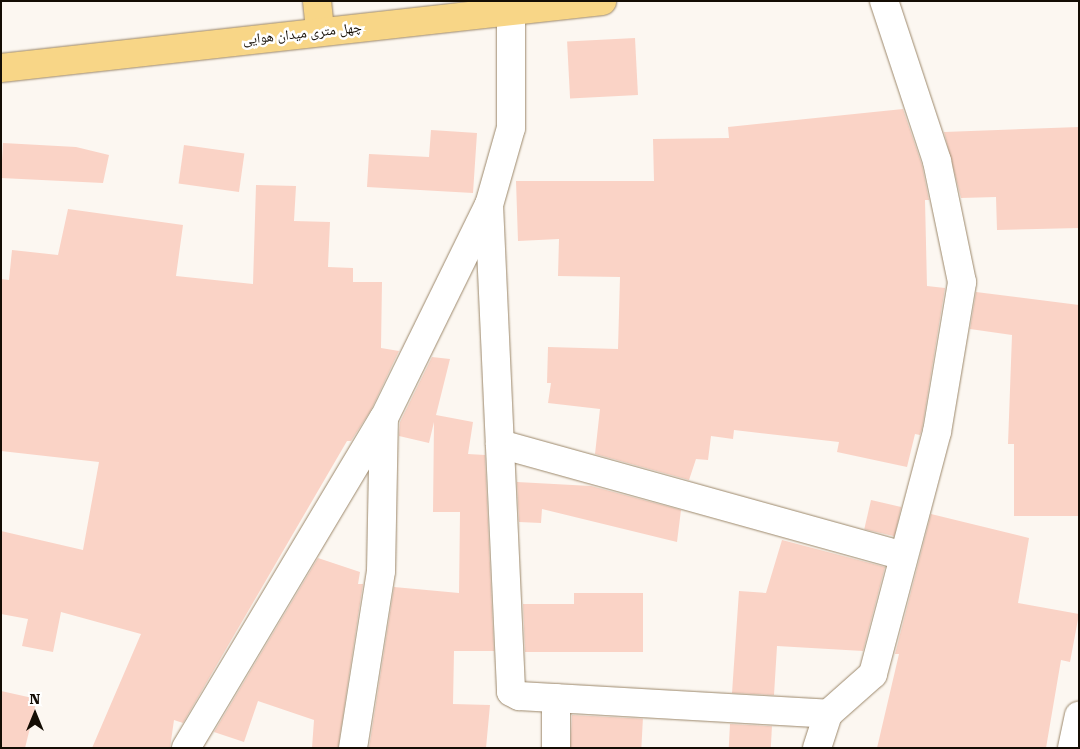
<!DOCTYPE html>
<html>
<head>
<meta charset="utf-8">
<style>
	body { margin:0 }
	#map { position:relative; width:1080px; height:749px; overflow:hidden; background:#fcf7f1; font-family:"Roboto Serif","Noto Naskh Arabic",serif }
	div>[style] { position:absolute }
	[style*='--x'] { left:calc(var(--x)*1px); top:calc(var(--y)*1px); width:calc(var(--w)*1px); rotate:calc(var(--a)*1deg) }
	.building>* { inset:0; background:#fad3c6; transform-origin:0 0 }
	.roads { filter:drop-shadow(0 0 1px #9c886b) drop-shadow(0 0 1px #9c886b) }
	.minor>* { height:28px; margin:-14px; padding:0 14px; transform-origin:14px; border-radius:14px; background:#fff }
	.primary>* { height:28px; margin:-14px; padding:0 14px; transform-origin:14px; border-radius:14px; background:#f8d687 }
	span { translate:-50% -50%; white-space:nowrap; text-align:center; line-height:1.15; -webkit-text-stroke:5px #fff; paint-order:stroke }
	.street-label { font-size:14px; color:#140d04 }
	.frame { position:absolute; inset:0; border:2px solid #140d04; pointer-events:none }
	.north { position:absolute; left:10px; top:689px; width:50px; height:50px; -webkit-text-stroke:4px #fff; paint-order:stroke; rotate:0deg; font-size:14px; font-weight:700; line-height:20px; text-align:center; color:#140d04 }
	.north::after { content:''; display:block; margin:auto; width:18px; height:22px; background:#140d04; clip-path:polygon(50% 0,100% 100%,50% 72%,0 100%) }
</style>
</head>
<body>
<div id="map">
	<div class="building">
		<i style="left:635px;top:38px;width:57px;height:68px;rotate:87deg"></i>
		<i style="clip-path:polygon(903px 109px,922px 165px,929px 200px,925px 200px,927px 286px,945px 288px,922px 429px,920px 435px,915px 434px,907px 467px,837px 452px,839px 442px,734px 430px,733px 439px,711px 436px,708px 460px,696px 459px,689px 480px,595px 454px,600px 409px,548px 403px,551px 383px,547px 383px,548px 347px,618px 349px,620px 277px,558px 276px,559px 239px,518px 241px,516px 181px,654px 181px,653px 139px,729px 138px,728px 127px)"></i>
		<i style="clip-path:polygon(1079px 127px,1079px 228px,997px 230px,996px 197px,961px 198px,944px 132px)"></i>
		<i style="clip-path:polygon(431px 130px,477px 133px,473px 193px,367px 187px,369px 154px,429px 157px)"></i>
		<i style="clip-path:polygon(3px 143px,76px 147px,109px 155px,103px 183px,1px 178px)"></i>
		<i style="left:184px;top:145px;width:61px;height:39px;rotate:8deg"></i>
		<i style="clip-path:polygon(256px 185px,296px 186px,294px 221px,330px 222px,328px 267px,353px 268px,353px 282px,382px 282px,381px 348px,399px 351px,371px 410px,351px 441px,347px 441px,183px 723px,174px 720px,170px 748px,92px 748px,141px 634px,61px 612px,53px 652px,22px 646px,28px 619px,1px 614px,1px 531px,83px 550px,99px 462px,1px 451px,1px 279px,9px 280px,12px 250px,58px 255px,68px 209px,183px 225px,176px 276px,253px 284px)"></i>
		<i style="clip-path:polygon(976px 292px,1079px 305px,1079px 516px,1014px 516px,1014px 444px,1008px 444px,1012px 335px,970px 329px)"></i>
		<i style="clip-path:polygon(432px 357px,450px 359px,436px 415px,473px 422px,468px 454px,485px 455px,494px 651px,454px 651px,453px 704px,490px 705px,486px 748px,369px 748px,394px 587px,459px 593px,460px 512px,433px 512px,434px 422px,429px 443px,399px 436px,400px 422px)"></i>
		<i style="clip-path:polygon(517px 482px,591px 486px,681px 510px,677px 542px,542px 509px,541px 523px,519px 522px)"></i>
		<i style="left:871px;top:500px;width:31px;height:30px;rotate:13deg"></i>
		<i style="clip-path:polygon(931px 514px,1029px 538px,1018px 603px,1079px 614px,1070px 662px,1061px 660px,1046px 748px,877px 748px,899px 654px,895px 654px)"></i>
		<i style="clip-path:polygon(782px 540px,885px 567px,863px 651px,777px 646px,774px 695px,732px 693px,739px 591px,766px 593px)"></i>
		<i style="clip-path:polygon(318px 558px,360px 572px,358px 584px,363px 584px,338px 748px,312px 748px,314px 720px,258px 701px,244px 742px,214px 732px)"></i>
		<i style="clip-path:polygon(574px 593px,643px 593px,643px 652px,525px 652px,523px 604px,574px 604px)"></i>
		<i style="clip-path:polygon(1px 691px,37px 699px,25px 748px,1px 748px)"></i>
		<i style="left:572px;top:715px;width:71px;height:33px;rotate:3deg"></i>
		<i style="left:730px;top:724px;width:42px;height:24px;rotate:3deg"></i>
	</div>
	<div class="roads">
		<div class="minor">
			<i style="--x:489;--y:205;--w:487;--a:87.4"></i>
			<i style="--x:511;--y:692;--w:9;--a:27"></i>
			<i style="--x:519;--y:696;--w:310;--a:3.3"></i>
			<i style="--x:500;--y:444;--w:418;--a:15.5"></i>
			<i style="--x:556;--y:698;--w:50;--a:90"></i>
			<i style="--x:186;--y:748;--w:383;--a:-59.1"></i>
			<i style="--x:353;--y:748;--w:179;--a:-81"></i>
			<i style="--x:381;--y:571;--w:153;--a:-88.9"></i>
			<i style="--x:384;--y:418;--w:237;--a:-63.8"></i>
			<i style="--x:489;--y:205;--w:80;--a:-74.1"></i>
			<i style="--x:511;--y:128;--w:117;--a:-90"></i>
			<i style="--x:817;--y:748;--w:36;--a:-72"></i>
			<i style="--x:828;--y:714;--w:60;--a:-41.6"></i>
			<i style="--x:873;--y:674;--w:250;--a:-75.2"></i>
			<i style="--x:937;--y:432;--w:152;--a:-80.5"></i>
			<i style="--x:962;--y:282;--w:124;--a:-101.7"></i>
			<i style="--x:937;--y:161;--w:169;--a:-108.3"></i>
			<i style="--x:1072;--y:748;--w:33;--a:-78"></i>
		</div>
		<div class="primary">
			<i style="--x:317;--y:1;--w:29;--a:84"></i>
			<i style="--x:1;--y:68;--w:605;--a:-6.36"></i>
		</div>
	</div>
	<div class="street-label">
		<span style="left:302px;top:33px;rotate:-6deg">چهل متری میدان هوایی</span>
	</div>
	<div class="frame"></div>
	<div class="north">N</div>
</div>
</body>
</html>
